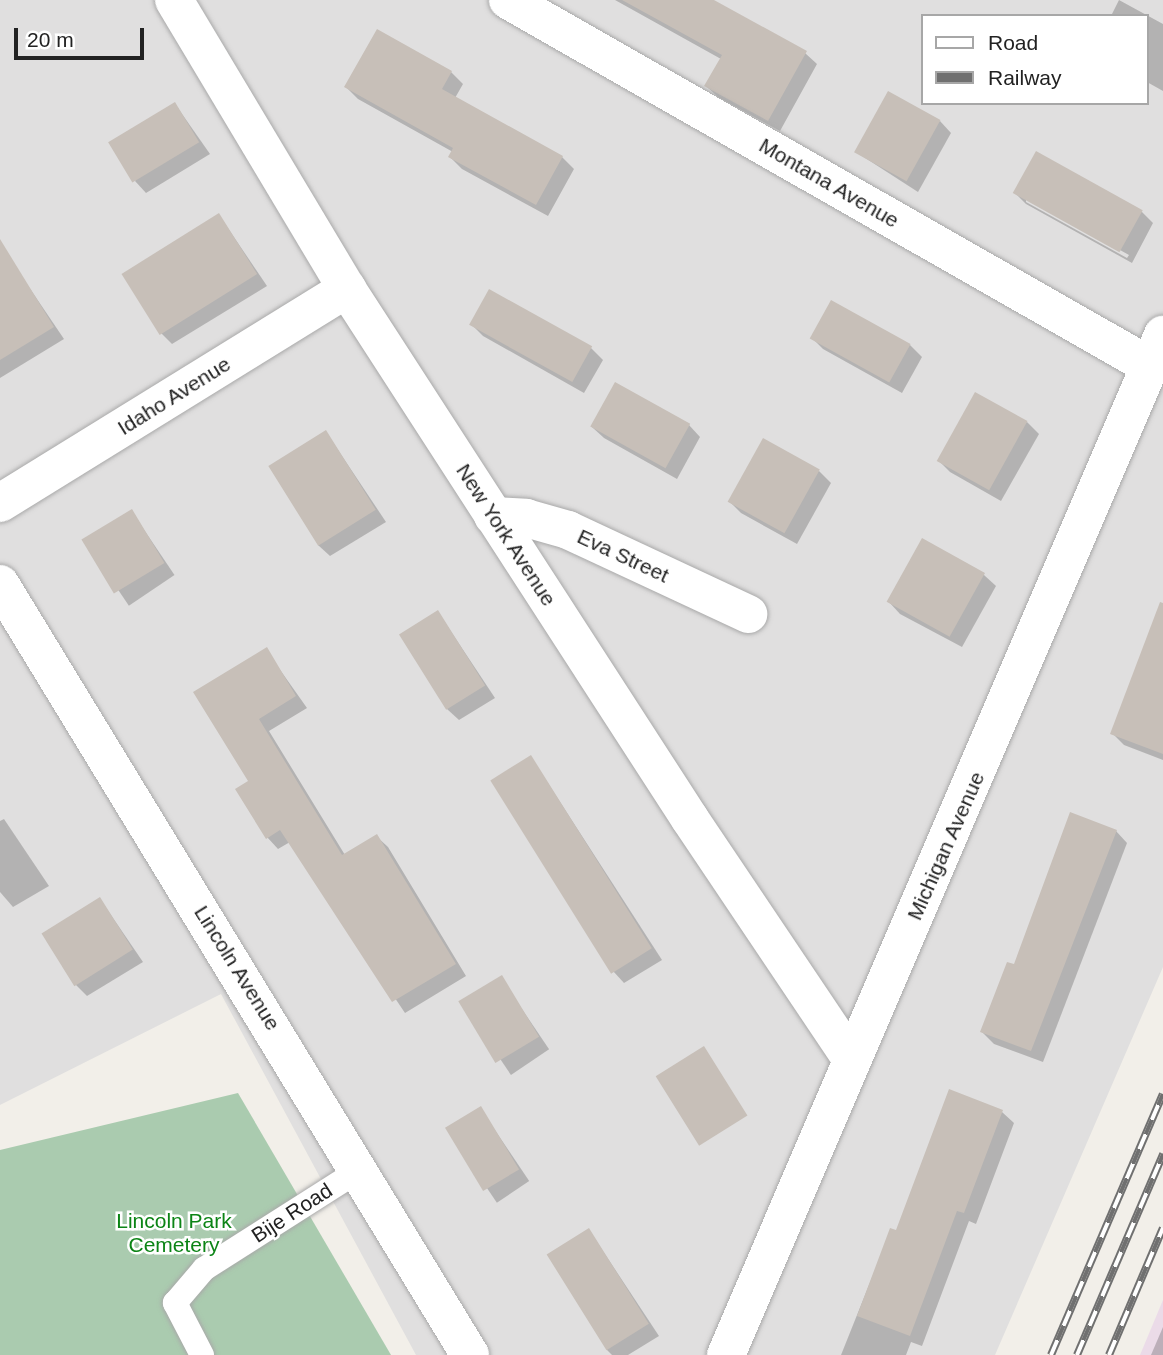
<!DOCTYPE html>
<html>
<head>
<meta charset="utf-8">
<style>
	body { margin:0 }
	#map { position:relative; width:1163px; height:1355px; overflow:hidden; background:#f2efe9; font-family:Helvetica,sans-serif }
	div>[style] { position:absolute }
	[style*='--x'] { left:calc(var(--x)*1px); top:calc(var(--y)*1px); width:calc(var(--w)*1px); rotate:calc(var(--a)*1deg) }
	.residential>* { inset:0; background:#e0dfdf }
	.industrial>* { inset:0; background:#ebdbe8 }
	.cemetery>* { inset:0; background:#aacbaf }
	.shadow>* { inset:0; background:#0003; transform-origin:0 0 }
	.building>* { inset:0; background:#c7bfb8; transform-origin:0 0 }
	.roads { filter:drop-shadow(0 0 2px #a9a9a9) drop-shadow(0 0 2px #a9a9a9) }
	.service>* { height:24px; margin:-12px; padding:0 12px; transform-origin:12px; border-radius:12px; background:#fff }
	.minor>* { height:38px; margin:-19px; padding:0 19px; transform-origin:19px; border-radius:19px; background:#fff }
	.tertiary>* { height:38px; margin:-19px; padding:0 19px; transform-origin:19px; border-radius:19px; background:#fff }
	.rail>* { height:8px; margin-top:-4px; transform-origin:0; background:repeating-linear-gradient(90deg,#fff 0 16px,#707070 0 32px); box-sizing:border-box; border-block:2px solid #707070 }
	span { translate:-50% -50%; white-space:nowrap; text-align:center; line-height:1.15; -webkit-text-stroke:5px #fff; paint-order:stroke }
	.street-label { font-size:21px; color:#222 }
	.park-label { font-size:21px; color:#0c8416 }
	.legend { position:absolute; left:921px; top:14px; width:228px; height:91px; box-sizing:border-box; background:#fff; border:2px solid #a7a7a7; margin:0; padding:9px 12px; list-style:none; font-size:21px; color:#222 }
	.legend li { display:flex; align-items:center; gap:14px; height:35px }
	.legend b { width:35px; border:2px solid #a7a7a7 }
	.scale { position:absolute; left:14px; top:28px; width:130px; height:32px; box-sizing:border-box; border:4px solid #222; border-top:0; padding-left:9px; font-size:21px; line-height:24px; white-space:nowrap; color:#222; -webkit-text-stroke:5px #fff; paint-order:stroke }
</style>
</head>
<body>
<div id="map">
	<div class="residential">
		<i style="clip-path:polygon(evenodd,0 0,1163px 0,1163px 967px,995px 1355px,416px 1355px,221px 994px,0 1105px,0 0,923px 16px,1147px 16px,1147px 103px,923px 103px,923px 16px)"></i>
	</div>
	<div class="industrial">
		<i style="clip-path:polygon(1163px 1300px,1163px 1355px,1140px 1355px)"></i>
	</div>
	<div class="cemetery">
		<i style="clip-path:polygon(238px 1093px,391px 1355px,0 1355px,0 1150px)"></i>
	</div>
	<div class="shadow">
		<i style="clip-path:polygon(615px 0,711px 0,805px 53px,817px 64px,780px 131px,718px 97px,706px 86px,721px 59px)"></i>
		<i style="clip-path:polygon(1119px 0,1163px 24px,1163px 91px,1147px 82px,1147px 16px,1111px 16px)"></i>
		<i style="clip-path:polygon(451px 72px,463px 84px,455px 98px,562px 157px,574px 169px,548px 216px,462px 169px,450px 157px,453px 152px,358px 99px,346px 87px)"></i>
		<i style="clip-path:polygon(175px 104px,210px 154px,146px 193px,135px 181px)"></i>
		<i style="clip-path:polygon(940px 121px,951px 133px,918px 192px,856px 152px)"></i>
		<i style="clip-path:polygon(evenodd,1015px 193px,1142px 212px,1153px 223px,1132px 263px,1026px 204px,1015px 193px,1026px 198px,1129px 255px,1127px 258px,1026px 202px,1026px 198px)"></i>
		<i style="clip-path:polygon(219px 215px,267px 286px,172px 344px,160px 332px)"></i>
		<i style="clip-path:polygon(16px 268px,64px 339px,0 378px,0 278px)"></i>
		<i style="clip-path:polygon(471px 324px,591px 348px,603px 360px,584px 393px,483px 336px)"></i>
		<i style="clip-path:polygon(812px 338px,910px 345px,922px 357px,902px 393px,823px 349px)"></i>
		<i style="clip-path:polygon(1027px 422px,1039px 434px,1001px 501px,950px 472px,939px 461px)"></i>
		<i style="clip-path:polygon(689px 425px,700px 437px,677px 479px,604px 438px,592px 427px)"></i>
		<i style="clip-path:polygon(326px 432px,386px 522px,330px 556px,318px 545px)"></i>
		<i style="clip-path:polygon(819px 471px,831px 483px,797px 544px,741px 513px,730px 502px)"></i>
		<i style="left:132px;top:512px;width:76px;height:55px;rotate:56deg"></i>
		<i style="clip-path:polygon(923px 540px,984px 575px,996px 586px,962px 647px,900px 614px,889px 602px)"></i>
		<i style="clip-path:polygon(438px 612px,495px 698px,459px 720px,447px 709px)"></i>
		<i style="clip-path:polygon(266px 650px,307px 708px,269px 731px,345px 855px,376px 836px,388px 847px,466px 976px,405px 1013px,290px 842px,278px 849px,267px 837px,251px 781px)"></i>
		<i style="clip-path:polygon(1163px 672px,1163px 760px,1124px 745px,1112px 733px)"></i>
		<i style="clip-path:polygon(531px 757px,662px 960px,624px 983px,613px 971px)"></i>
		<i style="clip-path:polygon(4px 819px,49px 886px,13px 907px,0 892px,0 821px)"></i>
		<i style="clip-path:polygon(1116px 831px,1127px 843px,1043px 1062px,994px 1044px,982px 1032px,1015px 966px)"></i>
		<i style="clip-path:polygon(100px 899px,143px 962px,87px 996px,75px 984px)"></i>
		<i style="left:501px;top:978px;width:86px;height:46px;rotate:56deg"></i>
		<i style="left:480px;top:1108px;width:88px;height:39px;rotate:56deg"></i>
		<i style="clip-path:polygon(1002px 1112px,1014px 1123px,976px 1224px,969px 1221px,922px 1346px,911px 1342px,906px 1355px,841px 1355px,891px 1230px,897px 1232px)"></i>
		<i style="clip-path:polygon(589px 1230px,659px 1336px,628px 1355px,612px 1355px,607px 1350px)"></i>
		<i style="clip-path:polygon(1163px 1327px,1163px 1355px,1151px 1355px)"></i>
	</div>
	<div class="building">
		<i style="clip-path:polygon(622px 0,714px 0,807px 51px,768px 121px,704px 86px,722px 55px)"></i>
		<i style="clip-path:polygon(377px 29px,452px 71px,442px 89px,563px 156px,536px 205px,448px 157px,453px 148px,344px 87px)"></i>
		<i style="left:888px;top:91px;width:60px;height:70px;rotate:29deg"></i>
		<i style="left:175px;top:102px;width:47px;height:78px;rotate:59deg"></i>
		<i style="left:1036px;top:151px;width:122px;height:48px;rotate:29deg"></i>
		<i style="left:219px;top:213px;width:72px;height:115px;rotate:58deg"></i>
		<i style="clip-path:polygon(0 239px,54px 327px,0 360px)"></i>
		<i style="left:489px;top:289px;width:118px;height:41px;rotate:29deg"></i>
		<i style="left:831px;top:300px;width:91px;height:44px;rotate:29deg"></i>
		<i style="left:615px;top:382px;width:86px;height:51px;rotate:29deg"></i>
		<i style="left:975px;top:392px;width:60px;height:79px;rotate:29deg"></i>
		<i style="left:326px;top:430px;width:94px;height:68px;rotate:58deg"></i>
		<i style="left:763px;top:438px;width:65px;height:73px;rotate:29deg"></i>
		<i style="left:132px;top:509px;width:63px;height:59px;rotate:59deg"></i>
		<i style="left:922px;top:538px;width:72px;height:73px;rotate:29deg"></i>
		<i style="clip-path:polygon(1160px 602px,1163px 603px,1163px 754px,1110px 734px)"></i>
		<i style="left:438px;top:610px;width:89px;height:46px;rotate:58deg"></i>
		<i style="clip-path:polygon(267px 647px,296px 696px,259px 719px,342px 855px,377px 834px,456px 964px,392px 1002px,280px 830px,266px 839px,235px 789px,248px 781px,193px 692px)"></i>
		<i style="left:531px;top:755px;width:228px;height:48px;rotate:58deg"></i>
		<i style="clip-path:polygon(1070px 812px,1117px 830px,1031px 1051px,980px 1032px,1007px 962px,1014px 964px)"></i>
		<i style="left:100px;top:897px;width:62px;height:69px;rotate:58deg"></i>
		<i style="left:502px;top:975px;width:72px;height:51px;rotate:59deg"></i>
		<i style="left:704px;top:1046px;width:82px;height:57px;rotate:58deg"></i>
		<i style="clip-path:polygon(949px 1089px,1003px 1110px,964px 1213px,957px 1211px,910px 1336px,857px 1316px,890px 1228px,896px 1230px)"></i>
		<i style="left:481px;top:1106px;width:74px;height:42px;rotate:59deg"></i>
		<i style="left:589px;top:1228px;width:113px;height:50px;rotate:58deg"></i>
	</div>
	<div class="roads">
		<div class="service">
			<i style="--x:202;--y:1355;--w:59;--a:-117.4"></i>
			<i style="--x:175;--y:1303;--w:45;--a:-49.5"></i>
			<i style="--x:204;--y:1269;--w:186;--a:-32.5"></i>
		</div>
		<div class="minor">
			<i style="--x:174;--y:0;--w:337;--a:59.1"></i>
			<i style="--x:347;--y:289;--w:631;--a:57.09"></i>
			<i style="--x:690;--y:819;--w:290;--a:56.1"></i>
			<i style="--x:508;--y:0;--w:739;--a:29.69"></i>
			<i style="--x:0;--y:503;--w:408;--a:-31.7"></i>
			<i style="--x:493;--y:516;--w:33;--a:3"></i>
			<i style="--x:526;--y:518;--w:44;--a:15.9"></i>
			<i style="--x:568;--y:530;--w:199;--a:25"></i>
			<i style="--x:726;--y:1355;--w:1110;--a:-66.81"></i>
		</div>
		<div class="tertiary">
			<i style="--x:0;--y:584;--w:903;--a:58.63"></i>
		</div>
	</div>
	<div class="rail">
		<i style="--x:1051;--y:1355;--w:284;--a:-66.8"></i>
		<i style="--x:1077;--y:1355;--w:219;--a:-66.8"></i>
		<i style="--x:1109;--y:1355;--w:138;--a:-67"></i>
	</div>
	<div class="street-label">
		<span style="left:829px;top:183px;rotate:30deg">Montana Avenue</span>
		<span style="left:174px;top:396px;rotate:-32deg">Idaho Avenue</span>
		<span style="left:506px;top:535px;rotate:57deg">New York Avenue</span>
		<span style="left:623px;top:556px;rotate:25deg">Eva Street</span>
		<span style="left:946px;top:846px;rotate:-66deg">Michigan Avenue</span>
		<span style="left:237px;top:968px;rotate:58deg">Lincoln Avenue</span>
		<span style="left:292px;top:1213px;rotate:-33deg">Bije Road</span>
	</div>
	<div class="park-label">
		<span style="left:174px;top:1233px">Lincoln Park<br>Cemetery</span>
	</div>
	<ul class="legend">
	<li><b style="height:9px;background:#fff"></b>Road</li>
	<li><b style="height:9px;background:#707070"></b>Railway</li>
	</ul>
	<div class="scale">20 m</div>
</div>
</body>
</html>
